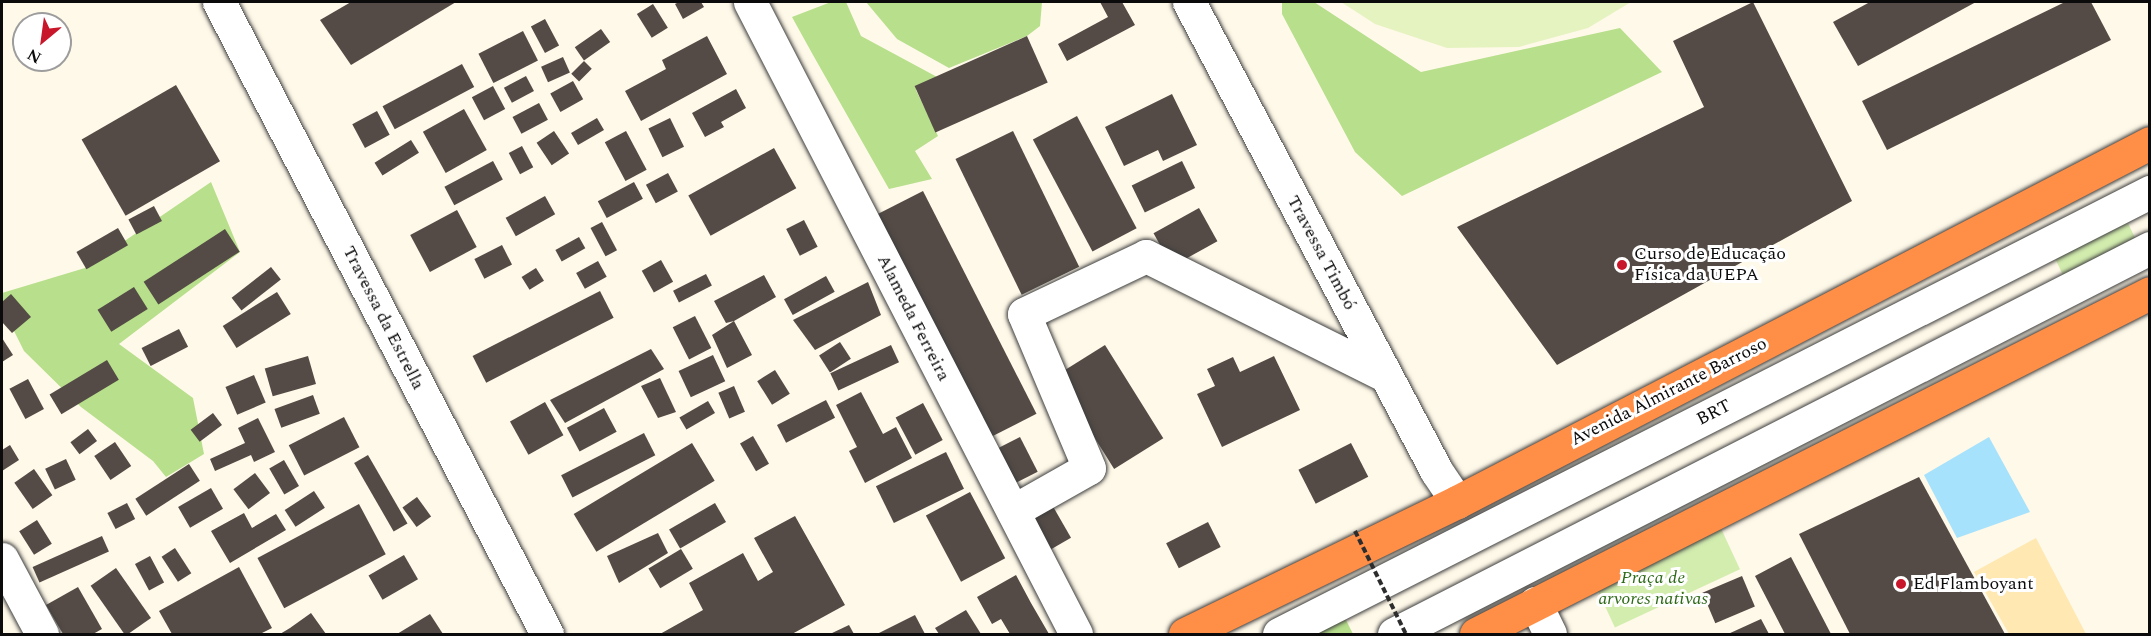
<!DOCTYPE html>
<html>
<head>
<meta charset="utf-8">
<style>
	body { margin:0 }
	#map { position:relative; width:2151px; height:636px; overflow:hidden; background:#fff9e9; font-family:Spectral,serif }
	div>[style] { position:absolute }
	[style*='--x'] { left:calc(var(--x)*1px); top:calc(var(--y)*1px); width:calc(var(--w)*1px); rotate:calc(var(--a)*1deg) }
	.green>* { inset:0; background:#d3edaf; transform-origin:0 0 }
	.forest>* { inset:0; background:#b7df8c }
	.sand>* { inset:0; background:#ffe8b1 }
	.pitch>* { inset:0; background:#e5f3c1 }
	.water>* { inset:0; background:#a7e2fc }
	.building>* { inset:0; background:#544b46; transform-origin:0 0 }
	.roads { filter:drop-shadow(0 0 2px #3e3e3e) drop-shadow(0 0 2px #3e3e3e) }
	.minor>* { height:33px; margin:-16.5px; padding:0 16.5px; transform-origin:16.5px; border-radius:16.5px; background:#fff }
	.highway>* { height:33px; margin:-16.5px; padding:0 16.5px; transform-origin:16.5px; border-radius:16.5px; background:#ff8e47 }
	.path-bridge>* { height:4px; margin-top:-2px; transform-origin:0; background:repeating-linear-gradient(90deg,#2d2d2d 0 6px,transparent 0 9px) }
	.dots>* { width:16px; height:16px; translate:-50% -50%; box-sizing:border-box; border:3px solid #fff; border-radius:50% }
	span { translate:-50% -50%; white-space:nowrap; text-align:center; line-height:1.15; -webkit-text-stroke:6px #fff; paint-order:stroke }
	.street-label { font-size:18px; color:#0b0b0b }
	.poi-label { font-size:18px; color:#0b0b0b }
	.left { translate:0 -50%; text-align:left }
	.park-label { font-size:18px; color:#2c6816; font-style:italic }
	.frame { position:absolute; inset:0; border:3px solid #0b0b0b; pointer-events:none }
	.north { position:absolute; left:12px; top:12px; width:60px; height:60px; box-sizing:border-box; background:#fff; border:2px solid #9d9d9d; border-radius:50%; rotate:209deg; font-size:16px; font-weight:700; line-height:24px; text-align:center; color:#0b0b0b }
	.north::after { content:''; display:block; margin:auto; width:21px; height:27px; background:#c8162b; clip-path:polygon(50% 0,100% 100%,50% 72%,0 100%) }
</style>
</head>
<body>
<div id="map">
	<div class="green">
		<i style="left:2128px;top:223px;width:29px;height:81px;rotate:65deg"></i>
		<i style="left:1718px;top:522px;width:52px;height:138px;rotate:65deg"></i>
	</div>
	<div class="forest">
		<i style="clip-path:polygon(831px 2px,846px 2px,861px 36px,939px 78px,916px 90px,938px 136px,915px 151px,932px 179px,889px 189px,813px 55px,792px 17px)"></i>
		<i style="clip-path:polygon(866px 2px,1042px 2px,1040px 26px,1027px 36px,949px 68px,897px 39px)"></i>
		<i style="clip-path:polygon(1282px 2px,1314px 2px,1421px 72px,1620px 28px,1662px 72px,1402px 196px,1355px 152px,1282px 14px)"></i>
		<i style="clip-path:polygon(211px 182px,240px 252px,119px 344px,193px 398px,204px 454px,166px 477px,153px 461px,81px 407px,24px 351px,2px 307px,2px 293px,85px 268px)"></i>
		<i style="clip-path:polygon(1343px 614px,1353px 634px,1303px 634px)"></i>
	</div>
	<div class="sand">
		<i style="clip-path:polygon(2036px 538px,2086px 634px,2009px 634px,1974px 572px)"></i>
	</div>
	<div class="pitch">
		<i style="clip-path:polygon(1341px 2px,1631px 2px,1588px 28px,1519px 47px,1447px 48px,1375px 24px)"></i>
	</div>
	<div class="water">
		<i style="clip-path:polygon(1989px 437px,2030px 512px,1957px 538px,1924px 475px)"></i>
	</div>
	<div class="building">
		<i style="clip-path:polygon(351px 2px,456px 2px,351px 65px,320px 20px)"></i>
		<i style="clip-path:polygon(679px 2px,701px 2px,704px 7px,683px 19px,675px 4px)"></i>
		<i style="clip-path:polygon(1100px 2px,1122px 2px,1135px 25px,1067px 61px,1058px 44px,1108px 17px)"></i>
		<i style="clip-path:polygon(1753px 2px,1852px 201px,1557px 365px,1457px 227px,1704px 107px,1673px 41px)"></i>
		<i style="clip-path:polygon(1870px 2px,1976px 2px,1858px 66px,1833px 22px)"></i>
		<i style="clip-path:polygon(2065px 2px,2091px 2px,2111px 40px,1887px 150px,1862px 101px)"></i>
		<i style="left:653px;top:4px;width:28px;height:19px;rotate:58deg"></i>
		<i style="left:545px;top:19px;width:30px;height:16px;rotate:62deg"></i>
		<i style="left:601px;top:29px;width:16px;height:32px;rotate:55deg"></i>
		<i style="left:523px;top:31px;width:33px;height:50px;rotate:63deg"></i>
		<i style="clip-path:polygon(707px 36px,727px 74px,641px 121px,625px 91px,666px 69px,662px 60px)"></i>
		<i style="left:1027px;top:36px;width:51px;height:123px;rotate:66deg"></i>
		<i style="left:563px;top:57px;width:17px;height:24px;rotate:66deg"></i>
		<i style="left:584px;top:61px;width:11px;height:18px;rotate:45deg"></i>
		<i style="left:462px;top:64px;width:26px;height:90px;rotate:62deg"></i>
		<i style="left:526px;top:76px;width:17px;height:25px;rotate:62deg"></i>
		<i style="left:573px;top:81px;width:21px;height:26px;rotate:61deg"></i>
		<i style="left:176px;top:85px;width:88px;height:109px;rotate:60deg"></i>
		<i style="left:493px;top:86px;width:26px;height:24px;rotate:62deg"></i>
		<i style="clip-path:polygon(736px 89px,746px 108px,721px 122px,724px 127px,705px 137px,692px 113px)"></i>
		<i style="clip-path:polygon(1172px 94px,1197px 145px,1163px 161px,1158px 150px,1124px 166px,1105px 127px)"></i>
		<i style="left:539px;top:103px;width:19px;height:30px;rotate:62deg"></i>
		<i style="left:464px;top:109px;width:47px;height:47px;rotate:61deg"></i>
		<i style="left:377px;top:111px;width:27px;height:28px;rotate:62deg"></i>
		<i style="left:1077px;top:116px;width:127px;height:50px;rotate:62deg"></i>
		<i style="left:597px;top:118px;width:14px;height:30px;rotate:60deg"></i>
		<i style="left:670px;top:118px;width:32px;height:24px;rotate:64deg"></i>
		<i style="left:554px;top:131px;width:27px;height:21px;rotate:56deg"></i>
		<i style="left:626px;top:131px;width:44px;height:24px;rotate:62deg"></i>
		<i style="left:1013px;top:131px;width:151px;height:64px;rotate:64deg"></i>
		<i style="left:411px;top:140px;width:15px;height:43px;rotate:58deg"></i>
		<i style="left:522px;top:146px;width:24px;height:15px;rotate:62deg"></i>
		<i style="left:774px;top:148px;width:46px;height:98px;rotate:61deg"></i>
		<i style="left:493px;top:161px;width:21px;height:55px;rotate:62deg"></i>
		<i style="left:1182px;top:161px;width:30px;height:56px;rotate:64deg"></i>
		<i style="left:668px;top:173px;width:21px;height:25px;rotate:62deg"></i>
		<i style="left:634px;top:182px;width:19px;height:41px;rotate:62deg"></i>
		<i style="left:923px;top:191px;width:250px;height:54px;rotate:63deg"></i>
		<i style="left:545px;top:196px;width:21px;height:45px;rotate:61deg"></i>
		<i style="left:154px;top:206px;width:17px;height:29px;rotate:62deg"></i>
		<i style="left:1199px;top:208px;width:38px;height:52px;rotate:61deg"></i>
		<i style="left:457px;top:210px;width:42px;height:53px;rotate:62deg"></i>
		<i style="left:804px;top:220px;width:30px;height:20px;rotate:63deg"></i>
		<i style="left:602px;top:222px;width:32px;height:13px;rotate:62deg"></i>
		<i style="left:118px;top:228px;width:20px;height:48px;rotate:60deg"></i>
		<i style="left:225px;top:229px;width:27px;height:97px;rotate:57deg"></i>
		<i style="left:579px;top:237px;width:13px;height:27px;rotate:61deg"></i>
		<i style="left:502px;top:245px;width:22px;height:31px;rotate:63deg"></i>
		<i style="left:661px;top:260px;width:25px;height:22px;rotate:61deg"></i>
		<i style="left:598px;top:261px;width:18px;height:25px;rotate:61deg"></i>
		<i style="left:271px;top:267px;width:16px;height:50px;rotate:52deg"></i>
		<i style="left:536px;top:268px;width:15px;height:17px;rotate:58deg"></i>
		<i style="left:706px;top:274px;width:13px;height:37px;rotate:63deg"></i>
		<i style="clip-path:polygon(764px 275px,776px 297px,734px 321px,752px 355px,727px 368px,712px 335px,734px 321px,726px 323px,714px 301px)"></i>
		<i style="left:826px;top:276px;width:18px;height:48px;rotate:61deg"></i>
		<i style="clip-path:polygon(868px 282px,881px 315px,815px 350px,793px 320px)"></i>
		<i style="left:134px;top:287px;width:26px;height:43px;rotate:58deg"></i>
		<i style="left:600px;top:291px;width:30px;height:143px;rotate:63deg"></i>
		<i style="left:277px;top:292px;width:26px;height:64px;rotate:58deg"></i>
		<i style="clip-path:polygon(11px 294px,31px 317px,12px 333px,2px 322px,2px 302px)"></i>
		<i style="left:695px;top:316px;width:36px;height:25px;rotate:63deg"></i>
		<i style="left:179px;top:329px;width:20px;height:42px;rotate:63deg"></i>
		<i style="clip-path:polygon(2px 338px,13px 355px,2px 362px)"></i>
		<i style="left:840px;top:342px;width:20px;height:25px;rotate:57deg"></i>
		<i style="left:891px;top:345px;width:19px;height:67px;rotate:65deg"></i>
		<i style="left:1105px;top:345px;width:110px;height:58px;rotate:58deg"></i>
		<i style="clip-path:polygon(651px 349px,664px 369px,565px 423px,550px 400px)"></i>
		<i style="left:713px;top:355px;width:29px;height:38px;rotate:65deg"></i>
		<i style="left:308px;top:356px;width:29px;height:45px;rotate:74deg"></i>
		<i style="clip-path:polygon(1274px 356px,1300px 410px,1222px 447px,1197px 394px,1215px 386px,1207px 369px,1233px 357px,1240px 372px)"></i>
		<i style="left:107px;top:360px;width:23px;height:67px;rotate:59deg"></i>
		<i style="left:775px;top:370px;width:28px;height:21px;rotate:58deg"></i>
		<i style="left:254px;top:375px;width:30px;height:31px;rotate:67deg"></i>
		<i style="clip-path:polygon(660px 378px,676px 412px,658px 418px,641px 386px)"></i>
		<i style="left:28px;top:379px;width:34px;height:21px;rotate:62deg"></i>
		<i style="left:734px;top:386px;width:28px;height:17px;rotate:67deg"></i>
		<i style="clip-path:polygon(861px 392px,883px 434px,896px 427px,912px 458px,865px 483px,849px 451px,857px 447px,836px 405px)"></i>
		<i style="left:313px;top:395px;width:20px;height:41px;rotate:70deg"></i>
		<i style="left:826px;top:400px;width:20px;height:55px;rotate:63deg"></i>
		<i style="left:708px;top:401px;width:14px;height:33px;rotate:60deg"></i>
		<i style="left:545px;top:402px;width:38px;height:40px;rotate:61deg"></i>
		<i style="left:923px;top:403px;width:42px;height:31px;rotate:62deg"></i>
		<i style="left:604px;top:408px;width:27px;height:42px;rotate:62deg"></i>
		<i style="left:213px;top:413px;width:15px;height:28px;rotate:53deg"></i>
		<i style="left:344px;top:417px;width:34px;height:62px;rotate:63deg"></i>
		<i style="clip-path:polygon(258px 418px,275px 452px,254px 462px,251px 455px,215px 471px,210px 459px,245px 443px,238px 428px)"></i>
		<i style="left:88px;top:429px;width:15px;height:22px;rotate:53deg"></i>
		<i style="left:644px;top:433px;width:25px;height:93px;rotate:63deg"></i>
		<i style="left:753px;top:436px;width:32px;height:15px;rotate:60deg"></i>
		<i style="left:1020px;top:437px;width:39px;height:27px;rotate:63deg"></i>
		<i style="left:115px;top:442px;width:29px;height:25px;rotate:56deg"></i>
		<i style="left:692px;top:443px;width:44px;height:138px;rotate:59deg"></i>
		<i style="left:1351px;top:443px;width:38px;height:59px;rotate:63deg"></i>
		<i style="clip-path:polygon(10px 445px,19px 460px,2px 471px,2px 450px)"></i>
		<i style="left:946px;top:452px;width:41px;height:78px;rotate:64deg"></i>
		<i style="left:368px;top:455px;width:79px;height:16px;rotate:60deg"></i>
		<i style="left:66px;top:459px;width:23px;height:23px;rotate:65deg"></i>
		<i style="left:284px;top:460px;width:30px;height:17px;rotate:60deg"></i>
		<i style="left:189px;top:464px;width:20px;height:64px;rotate:57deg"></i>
		<i style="left:34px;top:469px;width:32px;height:24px;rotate:55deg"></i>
		<i style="left:255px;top:473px;width:25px;height:27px;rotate:53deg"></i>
		<i style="clip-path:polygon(1919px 477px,2005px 634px,1850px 634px,1799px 534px)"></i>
		<i style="left:211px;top:488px;width:24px;height:38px;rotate:60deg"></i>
		<i style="left:314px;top:491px;width:20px;height:35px;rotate:57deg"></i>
		<i style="left:970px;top:492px;width:75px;height:50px;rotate:62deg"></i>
		<i style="left:417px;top:497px;width:24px;height:18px;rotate:54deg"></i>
		<i style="left:127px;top:503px;width:18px;height:22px;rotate:63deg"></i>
		<i style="left:715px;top:503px;width:22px;height:53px;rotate:60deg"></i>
		<i style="left:1051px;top:503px;width:40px;height:25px;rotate:60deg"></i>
		<i style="left:359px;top:504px;width:57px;height:115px;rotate:62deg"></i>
		<i style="clip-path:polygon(244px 513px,252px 528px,276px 514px,286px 530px,230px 563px,211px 531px)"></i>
		<i style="clip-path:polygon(795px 516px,845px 605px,792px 634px,660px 634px,703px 610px,689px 583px,743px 553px,758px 581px,773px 572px,754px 538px)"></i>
		<i style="left:37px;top:520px;width:28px;height:21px;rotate:58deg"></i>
		<i style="left:1208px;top:522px;width:28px;height:47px;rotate:63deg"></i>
		<i style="clip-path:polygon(658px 533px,668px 553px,619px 583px,607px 556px)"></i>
		<i style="left:102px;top:536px;width:17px;height:76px;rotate:66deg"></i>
		<i style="left:175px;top:548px;width:30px;height:16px;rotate:57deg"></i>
		<i style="left:681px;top:549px;width:23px;height:38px;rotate:59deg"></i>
		<i style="left:404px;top:555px;width:28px;height:41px;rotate:60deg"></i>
		<i style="left:150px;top:556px;width:30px;height:17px;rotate:62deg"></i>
		<i style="clip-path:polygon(1791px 557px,1831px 634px,1785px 634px,1755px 576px)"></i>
		<i style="clip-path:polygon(239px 567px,272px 628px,260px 634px,172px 634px,159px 611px)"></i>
		<i style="left:116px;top:568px;width:61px;height:31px;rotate:55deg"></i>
		<i style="clip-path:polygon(1016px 575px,1031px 603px,1049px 634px,1010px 634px,1001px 619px,992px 624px,977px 597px)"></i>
		<i style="left:1742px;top:576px;width:33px;height:43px;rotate:67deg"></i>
		<i style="clip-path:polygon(78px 587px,102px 629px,93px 634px,63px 634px,46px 605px)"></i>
		<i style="clip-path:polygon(966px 610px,981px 634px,939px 634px,935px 628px)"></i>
		<i style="clip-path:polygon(311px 613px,326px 634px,280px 634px,290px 628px)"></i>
		<i style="clip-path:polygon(430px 614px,443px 634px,397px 634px)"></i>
		<i style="clip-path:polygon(915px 615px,925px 634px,877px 634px)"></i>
		<i style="clip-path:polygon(1761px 619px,1769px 634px,1728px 634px)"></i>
		<i style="clip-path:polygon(849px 625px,854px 634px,830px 634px)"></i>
	</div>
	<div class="roads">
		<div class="minor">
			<i style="--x:219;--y:2;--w:712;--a:62.57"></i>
			<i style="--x:750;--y:2;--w:711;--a:62.71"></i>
			<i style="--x:1189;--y:2;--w:531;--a:62.18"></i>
			<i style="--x:1437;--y:472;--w:36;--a:56"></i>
			<i style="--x:1013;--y:511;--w:87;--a:-29.5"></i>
			<i style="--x:1089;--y:468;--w:167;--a:-112.9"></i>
			<i style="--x:1024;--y:314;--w:135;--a:-25.4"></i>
			<i style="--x:1146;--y:256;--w:267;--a:26.5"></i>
			<i style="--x:2;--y:559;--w:85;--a:61.9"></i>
			<i style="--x:1535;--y:603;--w:34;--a:64"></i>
			<i style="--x:1279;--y:634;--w:977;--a:-26.91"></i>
			<i style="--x:1394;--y:634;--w:849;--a:-27.05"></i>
		</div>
		<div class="highway">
			<i style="--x:1185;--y:634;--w:302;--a:-25.9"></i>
			<i style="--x:1457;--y:502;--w:780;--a:-27.39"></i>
			<i style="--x:1476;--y:634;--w:755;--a:-26.84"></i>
		</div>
	</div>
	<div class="path-bridge">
		<i style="--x:1355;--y:531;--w:115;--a:63.7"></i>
	</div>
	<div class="dots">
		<i style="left:1622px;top:265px;background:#c8162b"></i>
		<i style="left:1901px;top:584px;background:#c8162b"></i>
	</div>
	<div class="street-label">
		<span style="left:1321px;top:253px;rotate:62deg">Travessa Timbó</span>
		<span style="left:383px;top:318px;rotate:63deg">Travessa da Estrella</span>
		<span style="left:913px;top:318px;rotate:63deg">Alameda Ferreira</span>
		<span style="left:1669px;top:392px;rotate:-27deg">Avenida Almirante Barroso</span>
		<span style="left:1714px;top:413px;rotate:-27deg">BRT</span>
	</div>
	<div class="poi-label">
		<span class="left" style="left:1634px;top:265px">Curso de Educação<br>Física da UEPA</span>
		<span class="left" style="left:1913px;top:584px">Ed Flamboyant</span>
	</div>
	<div class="park-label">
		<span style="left:1653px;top:589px">Praça de<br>arvores nativas</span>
	</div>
	<div class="frame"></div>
	<div class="north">N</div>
</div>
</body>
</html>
